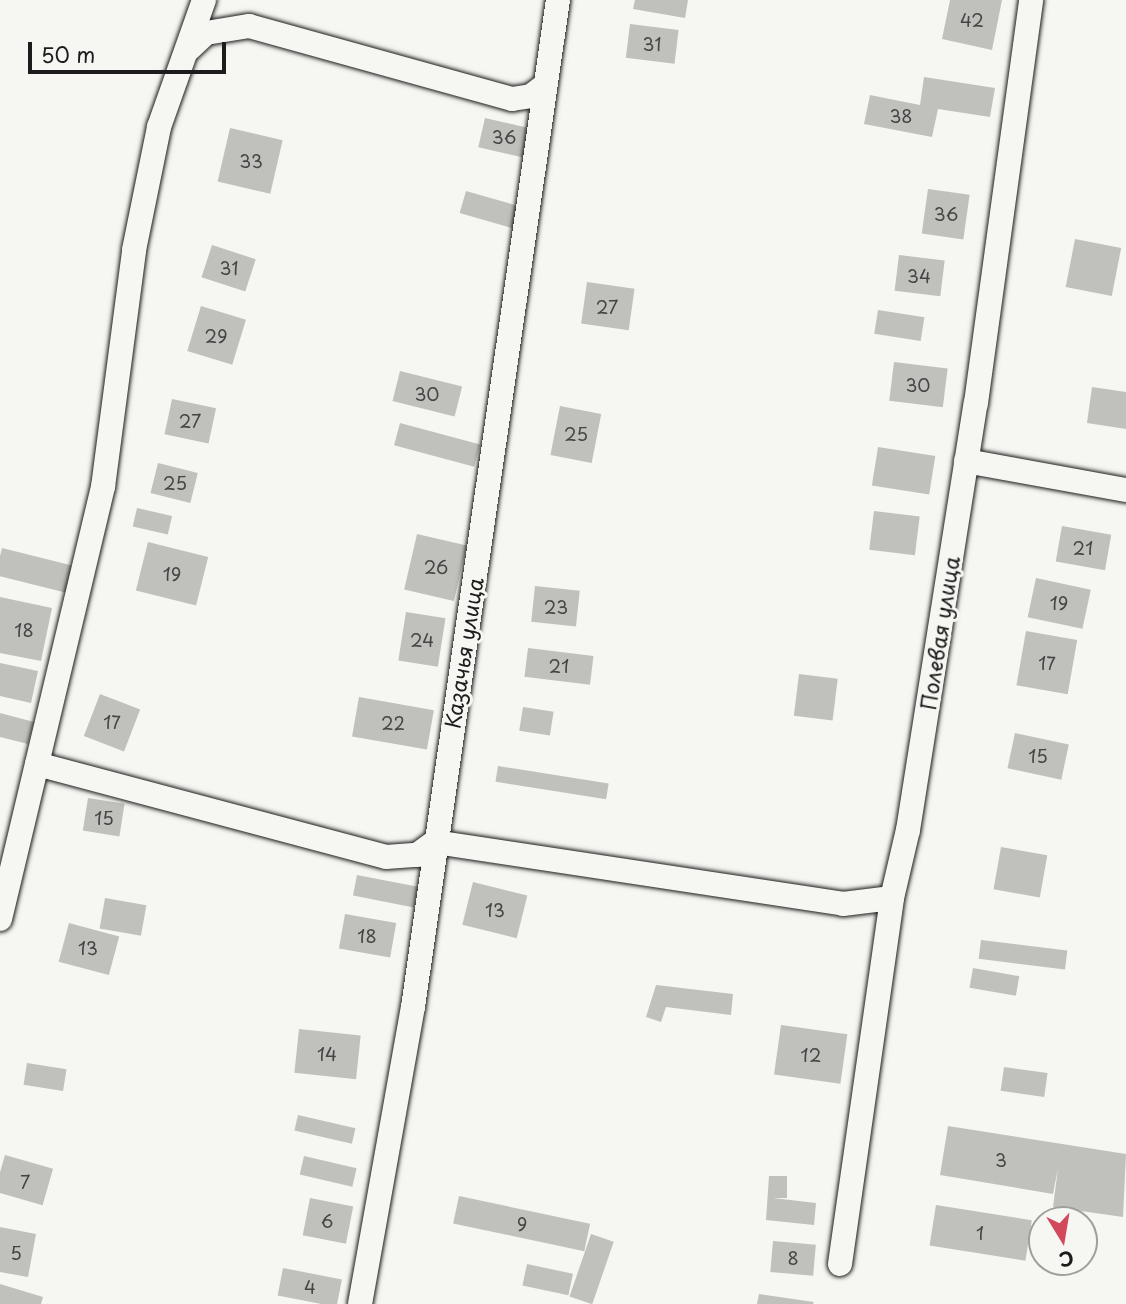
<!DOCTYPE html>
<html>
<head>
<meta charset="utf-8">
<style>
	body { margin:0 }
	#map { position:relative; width:1126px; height:1304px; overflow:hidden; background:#f6f6f2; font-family:"Playpen Sans",sans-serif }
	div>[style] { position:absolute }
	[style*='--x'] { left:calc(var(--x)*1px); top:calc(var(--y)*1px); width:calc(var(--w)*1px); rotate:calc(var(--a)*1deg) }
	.building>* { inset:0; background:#c0c0bd; transform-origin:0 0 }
	.roads { filter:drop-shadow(0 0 2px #1c1c1c) drop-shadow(0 0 2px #1c1c1c) }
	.street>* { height:24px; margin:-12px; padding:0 12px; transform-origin:12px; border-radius:12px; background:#f6f6f2 }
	span { translate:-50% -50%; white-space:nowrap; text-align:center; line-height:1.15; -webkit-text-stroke:6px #f6f6f2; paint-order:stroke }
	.number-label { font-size:18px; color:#454544 }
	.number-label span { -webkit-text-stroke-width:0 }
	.street-label { font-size:21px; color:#1c1c1c }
	.north { position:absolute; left:1028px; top:1206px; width:70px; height:70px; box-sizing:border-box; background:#f6f6f2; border:2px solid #9f9f9c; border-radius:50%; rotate:169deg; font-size:19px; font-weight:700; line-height:28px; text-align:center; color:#1c1c1c }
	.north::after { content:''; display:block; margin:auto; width:24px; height:32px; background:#d1495b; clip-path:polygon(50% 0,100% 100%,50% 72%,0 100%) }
	.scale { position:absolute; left:28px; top:42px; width:198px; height:32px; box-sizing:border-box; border:4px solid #1c1c1c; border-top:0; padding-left:9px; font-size:21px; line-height:24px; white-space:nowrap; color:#1c1c1c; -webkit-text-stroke:5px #f6f6f2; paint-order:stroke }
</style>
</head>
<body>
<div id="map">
	<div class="building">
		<i style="clip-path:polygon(635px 0,688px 0,685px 18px,633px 9px)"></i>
		<i style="clip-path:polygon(950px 0,1002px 0,992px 50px,942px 39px)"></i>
		<i style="left:630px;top:24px;width:49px;height:34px;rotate:7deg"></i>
		<i style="clip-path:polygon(924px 77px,995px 88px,990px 117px,938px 109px,932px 137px,864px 124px,870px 95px,920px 105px)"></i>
		<i style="left:485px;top:118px;width:46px;height:30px;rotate:13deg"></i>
		<i style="left:230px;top:128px;width:54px;height:55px;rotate:13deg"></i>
		<i style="left:928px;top:189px;width:42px;height:45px;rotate:8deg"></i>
		<i style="left:466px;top:191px;width:63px;height:23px;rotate:16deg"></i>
		<i style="left:1075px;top:239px;width:47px;height:49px;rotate:11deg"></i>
		<i style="left:212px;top:245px;width:46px;height:34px;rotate:18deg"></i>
		<i style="left:899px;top:255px;width:46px;height:36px;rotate:7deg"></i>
		<i style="left:587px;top:282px;width:48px;height:42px;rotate:8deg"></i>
		<i style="left:201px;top:306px;width:47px;height:47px;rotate:17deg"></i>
		<i style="left:878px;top:310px;width:47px;height:24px;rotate:9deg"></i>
		<i style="left:894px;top:362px;width:54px;height:39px;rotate:7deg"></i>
		<i style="left:400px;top:371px;width:64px;height:31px;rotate:14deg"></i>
		<i style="clip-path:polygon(1092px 387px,1126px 392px,1126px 429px,1087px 423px)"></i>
		<i style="left:172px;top:399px;width:45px;height:36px;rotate:12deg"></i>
		<i style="left:560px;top:406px;width:42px;height:50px;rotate:11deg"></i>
		<i style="left:400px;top:423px;width:83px;height:23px;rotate:15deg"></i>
		<i style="left:878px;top:447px;width:58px;height:39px;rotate:9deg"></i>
		<i style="left:158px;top:463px;width:41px;height:31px;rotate:14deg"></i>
		<i style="left:137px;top:508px;width:36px;height:19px;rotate:13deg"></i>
		<i style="left:874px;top:511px;width:46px;height:39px;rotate:7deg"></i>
		<i style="left:1062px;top:526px;width:50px;height:36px;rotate:10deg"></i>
		<i style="left:417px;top:534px;width:51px;height:57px;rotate:13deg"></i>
		<i style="left:148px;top:542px;width:62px;height:50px;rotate:14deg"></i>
		<i style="left:2px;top:548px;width:73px;height:28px;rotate:14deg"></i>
		<i style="left:1036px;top:578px;width:56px;height:40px;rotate:12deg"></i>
		<i style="left:535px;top:586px;width:45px;height:36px;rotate:6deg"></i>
		<i style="clip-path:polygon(0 597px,52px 608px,41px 661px,0 653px)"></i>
		<i style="left:406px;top:612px;width:40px;height:49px;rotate:9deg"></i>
		<i style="left:1026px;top:631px;width:52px;height:55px;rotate:10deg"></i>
		<i style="left:528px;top:648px;width:66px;height:29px;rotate:7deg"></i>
		<i style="clip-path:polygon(0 663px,38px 671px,31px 703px,0 696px)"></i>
		<i style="left:799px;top:674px;width:39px;height:42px;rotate:7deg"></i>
		<i style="left:100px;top:694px;width:43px;height:45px;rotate:21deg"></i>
		<i style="left:359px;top:697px;width:76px;height:40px;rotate:10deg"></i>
		<i style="left:523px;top:707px;width:31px;height:24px;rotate:9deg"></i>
		<i style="clip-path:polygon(0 713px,34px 722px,28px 744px,0 737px)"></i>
		<i style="left:1015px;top:733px;width:55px;height:36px;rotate:12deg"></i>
		<i style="left:498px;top:766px;width:112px;height:16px;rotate:9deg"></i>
		<i style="left:88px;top:798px;width:37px;height:33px;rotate:9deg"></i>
		<i style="left:1001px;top:847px;width:47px;height:43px;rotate:10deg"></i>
		<i style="left:357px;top:875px;width:62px;height:21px;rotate:11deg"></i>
		<i style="left:473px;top:882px;width:56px;height:44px;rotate:14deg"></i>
		<i style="left:105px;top:898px;width:42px;height:31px;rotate:10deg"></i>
		<i style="left:345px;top:914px;width:52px;height:35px;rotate:10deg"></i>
		<i style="left:69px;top:923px;width:52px;height:40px;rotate:15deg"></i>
		<i style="left:981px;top:940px;width:87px;height:19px;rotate:7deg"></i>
		<i style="left:973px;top:968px;width:47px;height:20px;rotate:10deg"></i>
		<i style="clip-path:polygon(656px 985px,733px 994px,731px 1015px,666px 1007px,661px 1022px,646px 1017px)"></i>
		<i style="left:781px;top:1025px;width:67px;height:50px;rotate:8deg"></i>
		<i style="left:299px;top:1029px;width:62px;height:44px;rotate:6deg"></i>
		<i style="left:27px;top:1063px;width:40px;height:22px;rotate:9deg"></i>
		<i style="left:1004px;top:1067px;width:44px;height:24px;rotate:8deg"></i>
		<i style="left:298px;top:1115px;width:59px;height:16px;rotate:13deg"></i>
		<i style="clip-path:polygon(948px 1126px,1126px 1154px,1123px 1217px,1053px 1207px,1058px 1168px,1053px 1194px,940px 1175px)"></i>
		<i style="left:5px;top:1155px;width:50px;height:38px;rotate:16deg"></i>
		<i style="left:304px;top:1156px;width:54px;height:19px;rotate:13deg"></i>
		<i style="clip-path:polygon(769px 1176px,787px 1176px,787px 1198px,773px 1198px,816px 1203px,814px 1225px,766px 1220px)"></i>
		<i style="left:459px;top:1196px;width:134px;height:28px;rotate:12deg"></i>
		<i style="left:310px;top:1198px;width:44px;height:38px;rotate:11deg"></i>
		<i style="left:936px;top:1205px;width:97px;height:41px;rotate:9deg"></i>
		<i style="clip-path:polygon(0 1227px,36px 1234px,28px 1277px,0 1272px)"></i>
		<i style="left:591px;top:1234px;width:24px;height:66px;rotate:19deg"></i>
		<i style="left:773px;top:1241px;width:43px;height:31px;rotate:5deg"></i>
		<i style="left:527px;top:1264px;width:47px;height:22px;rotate:12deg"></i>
		<i style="left:283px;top:1268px;width:60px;height:28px;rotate:11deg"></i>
		<i style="clip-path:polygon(0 1284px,43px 1297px,41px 1304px,0 1304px)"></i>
		<i style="clip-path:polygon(759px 1294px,814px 1302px,813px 1304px,757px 1304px)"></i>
	</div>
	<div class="roads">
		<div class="street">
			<i style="--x:189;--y:49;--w:23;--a:-43"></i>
			<i style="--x:206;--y:33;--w:44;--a:-9.2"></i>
			<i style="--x:249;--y:26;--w:273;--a:15.5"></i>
			<i style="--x:512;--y:99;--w:19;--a:-9"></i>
			<i style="--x:531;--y:96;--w:18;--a:-38"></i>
			<i style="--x:966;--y:461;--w:163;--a:10.3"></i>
			<i style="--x:37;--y:764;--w:361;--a:14.9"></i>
			<i style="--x:386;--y:857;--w:31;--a:-4"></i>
			<i style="--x:417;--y:855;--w:22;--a:-36"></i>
			<i style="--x:435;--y:842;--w:413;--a:8.6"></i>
			<i style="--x:843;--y:904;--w:49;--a:-7"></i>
			<i style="--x:0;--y:919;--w:444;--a:-76.6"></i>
			<i style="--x:103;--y:487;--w:239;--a:-82.5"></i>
			<i style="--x:134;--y:250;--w:126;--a:-78.5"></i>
			<i style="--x:159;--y:127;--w:135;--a:-70.5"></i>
			<i style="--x:840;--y:1264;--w:370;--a:-81.9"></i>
			<i style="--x:892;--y:898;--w:70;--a:-76.8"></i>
			<i style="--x:908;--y:830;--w:432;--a:-81"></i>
			<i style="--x:976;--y:403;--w:407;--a:-82.2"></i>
			<i style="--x:360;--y:1304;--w:302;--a:-79.9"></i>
			<i style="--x:413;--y:1007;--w:1017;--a:-81.81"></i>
		</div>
	</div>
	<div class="number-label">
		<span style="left:972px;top:20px">42</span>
		<span style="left:652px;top:44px">31</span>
		<span style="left:901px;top:116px">38</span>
		<span style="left:504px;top:137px">36</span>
		<span style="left:251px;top:161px">33</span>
		<span style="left:946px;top:214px">36</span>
		<span style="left:229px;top:268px">31</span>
		<span style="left:919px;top:276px">34</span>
		<span style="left:607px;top:307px">27</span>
		<span style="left:216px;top:336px">29</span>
		<span style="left:918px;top:385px">30</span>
		<span style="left:427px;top:394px">30</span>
		<span style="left:190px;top:421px">27</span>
		<span style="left:576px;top:434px">25</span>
		<span style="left:175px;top:483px">25</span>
		<span style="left:1083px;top:548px">21</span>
		<span style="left:436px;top:567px">26</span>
		<span style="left:172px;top:574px">19</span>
		<span style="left:1059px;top:603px">19</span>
		<span style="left:556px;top:607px">23</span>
		<span style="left:24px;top:630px">18</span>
		<span style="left:422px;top:640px">24</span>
		<span style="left:1047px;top:663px">17</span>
		<span style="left:559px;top:666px">21</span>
		<span style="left:112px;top:722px">17</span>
		<span style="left:393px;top:723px">22</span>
		<span style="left:1038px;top:756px">15</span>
		<span style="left:104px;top:818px">15</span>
		<span style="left:495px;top:910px">13</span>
		<span style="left:367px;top:936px">18</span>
		<span style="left:88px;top:948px">13</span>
		<span style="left:327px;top:1054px">14</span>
		<span style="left:811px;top:1055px">12</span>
		<span style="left:1001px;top:1160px">3</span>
		<span style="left:25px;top:1182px">7</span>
		<span style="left:327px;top:1221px">6</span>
		<span style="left:522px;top:1224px">9</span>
		<span style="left:980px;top:1233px">1</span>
		<span style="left:16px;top:1253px">5</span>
		<span style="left:793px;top:1258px">8</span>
		<span style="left:310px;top:1287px">4</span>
	</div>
	<div class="street-label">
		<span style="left:939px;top:633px;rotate:-81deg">Полевая улица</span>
		<span style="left:463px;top:653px;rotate:-81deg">Казачья улица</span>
	</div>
	<div class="north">С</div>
	<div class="scale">50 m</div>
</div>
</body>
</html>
